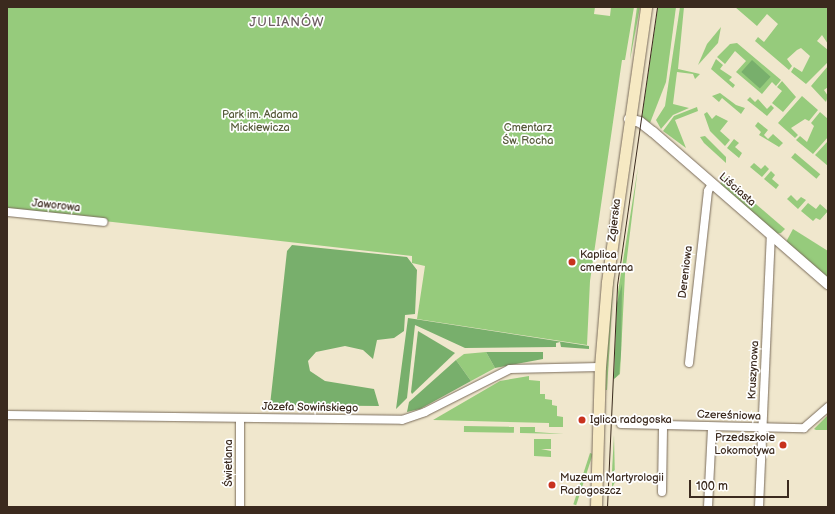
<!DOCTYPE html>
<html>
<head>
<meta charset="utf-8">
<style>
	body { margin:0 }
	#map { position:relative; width:835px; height:514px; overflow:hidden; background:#f0e7cd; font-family:"Balsamiq Sans",sans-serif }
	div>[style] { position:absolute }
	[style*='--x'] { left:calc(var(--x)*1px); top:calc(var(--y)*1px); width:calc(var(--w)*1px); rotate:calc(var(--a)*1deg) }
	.green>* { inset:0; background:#96cb7c; transform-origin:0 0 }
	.forest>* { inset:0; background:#78af6c; transform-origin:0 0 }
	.roads { filter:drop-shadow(0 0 1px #7a6c5b) drop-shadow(0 0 1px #7a6c5b) }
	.minor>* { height:8px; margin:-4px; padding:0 4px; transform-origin:4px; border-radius:4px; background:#fff }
	.tertiary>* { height:10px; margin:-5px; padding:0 5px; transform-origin:5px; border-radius:5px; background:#fff }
	.secondary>* { height:11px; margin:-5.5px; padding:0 5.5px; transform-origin:5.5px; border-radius:5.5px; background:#f6e9c3 }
	.tram>* { height:1px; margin:-0.5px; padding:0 0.5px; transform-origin:0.5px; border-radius:0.5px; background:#3b2a1e }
	.dots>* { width:11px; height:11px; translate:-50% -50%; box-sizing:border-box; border:2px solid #fff; border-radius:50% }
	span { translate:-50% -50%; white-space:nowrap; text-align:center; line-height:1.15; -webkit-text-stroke:3.5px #fff; paint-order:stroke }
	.park-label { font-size:11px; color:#565a3a }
	.street-label { font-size:11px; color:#3b2a1e }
	.poi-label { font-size:11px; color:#3b2a1e }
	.left { translate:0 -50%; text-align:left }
	.right { translate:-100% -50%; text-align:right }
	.quarter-label { font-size:13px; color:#6d5b62; letter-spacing:1px }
	.frame { position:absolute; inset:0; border:8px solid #3b2a1e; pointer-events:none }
	.scale { position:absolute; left:689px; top:480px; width:100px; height:18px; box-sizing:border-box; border:2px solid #3b2a1e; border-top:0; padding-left:5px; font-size:12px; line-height:14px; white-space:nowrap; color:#3b2a1e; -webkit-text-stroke:3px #fff; paint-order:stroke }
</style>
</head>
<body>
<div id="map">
	<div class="green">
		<i style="clip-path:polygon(7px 7px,595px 7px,594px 14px,610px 16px,611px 7px,634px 7px,625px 60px,622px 60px,590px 281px,587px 345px,417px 319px,425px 266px,412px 263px,412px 256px,7px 210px)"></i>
		<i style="clip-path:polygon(637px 7px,640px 7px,630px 60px,631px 50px)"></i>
		<i style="clip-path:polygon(658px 7px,676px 7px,666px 82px,650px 123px,642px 117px)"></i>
		<i style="clip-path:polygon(680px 7px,684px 7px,678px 69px,700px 74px,695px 79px,693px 74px,677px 72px,673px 104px,689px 108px,673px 115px,661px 129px,656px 120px,665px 106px)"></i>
		<i style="clip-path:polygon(735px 7px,828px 7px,828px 44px,822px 35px,817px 41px,828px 50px,828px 62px,806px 84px,791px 72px,794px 67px,802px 72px,810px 56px,801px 48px,797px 50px,787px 59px,792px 66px,789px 70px,755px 41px,758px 37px,764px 42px,778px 24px,767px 14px,757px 26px)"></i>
		<i style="clip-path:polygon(721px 27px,718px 43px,698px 65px,707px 44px)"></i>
		<i style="clip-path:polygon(737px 43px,781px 80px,776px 86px,772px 82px,762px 94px,736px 72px,746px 61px,735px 51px,725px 64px,717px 57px,730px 44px)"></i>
		<i style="clip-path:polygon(716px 59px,723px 65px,720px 69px,732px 77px,729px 80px,735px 85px,733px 88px,711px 69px)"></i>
		<i style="clip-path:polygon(828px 66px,828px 87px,824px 90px,828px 96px,826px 102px,811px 86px)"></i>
		<i style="clip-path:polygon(782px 81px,796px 97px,783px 112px,772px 103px,782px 91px,777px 87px)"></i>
		<i style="clip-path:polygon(720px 93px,736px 105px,745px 108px,741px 114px,722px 98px,719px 102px,712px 96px)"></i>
		<i style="clip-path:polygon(802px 96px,818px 110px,809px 121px,805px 119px,791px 128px,798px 135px,795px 138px,778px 123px)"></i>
		<i style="clip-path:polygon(750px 97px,755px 102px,758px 99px,767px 109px,771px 105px,774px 108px,767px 116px,747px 100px)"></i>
		<i style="clip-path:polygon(697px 107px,698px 111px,675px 120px,686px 148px,663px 131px,674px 116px)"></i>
		<i style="clip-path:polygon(707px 112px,712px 119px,716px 115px,728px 121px,720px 131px,730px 140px,725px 146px,710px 131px,704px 114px)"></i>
		<i style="clip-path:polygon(820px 112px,828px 119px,828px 137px,813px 154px,796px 140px,800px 136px,807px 142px,814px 126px,811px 123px)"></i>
		<i style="clip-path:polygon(758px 122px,768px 130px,764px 135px,768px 139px,773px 134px,783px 143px,779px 147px,759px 135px,761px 132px,755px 126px)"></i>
		<i style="clip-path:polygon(705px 136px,726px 157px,726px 163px,704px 143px,700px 137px)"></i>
		<i style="clip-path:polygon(734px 139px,739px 143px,735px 147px,742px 153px,739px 158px,727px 148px)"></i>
		<i style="clip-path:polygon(828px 141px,828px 166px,815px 155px)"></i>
		<i style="left:795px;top:153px;width:33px;height:6px;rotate:40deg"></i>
		<i style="clip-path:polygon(754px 163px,761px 169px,765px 165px,769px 169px,762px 177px,750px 167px)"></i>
		<i style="clip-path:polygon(638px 167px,625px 274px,620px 374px,614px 379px,612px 428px,618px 292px)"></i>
		<i style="clip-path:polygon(771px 171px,775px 175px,772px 179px,779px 185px,776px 189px,764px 179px)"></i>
		<i style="clip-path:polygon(723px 176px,785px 229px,781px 233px,776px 234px,720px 185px)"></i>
		<i style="clip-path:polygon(791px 195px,797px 201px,801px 197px,806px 200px,798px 209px,787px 199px)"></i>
		<i style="clip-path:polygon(808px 203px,816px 209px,820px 204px,828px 211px,820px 220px,816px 218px,813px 221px,801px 211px)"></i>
		<i style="clip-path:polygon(793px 229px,828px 251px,828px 279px,786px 242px)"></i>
		<i style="clip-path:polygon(614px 271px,607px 390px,604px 390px,605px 365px)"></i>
		<i style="clip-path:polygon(486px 352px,495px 368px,471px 381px,456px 360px,464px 354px)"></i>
		<i style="clip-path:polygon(529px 376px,529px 380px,540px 381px,540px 394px,545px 394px,545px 399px,552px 400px,552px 405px,557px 406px,557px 416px,563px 417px,563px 427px,549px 427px,549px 423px,433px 420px,500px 381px)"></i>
		<i style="clip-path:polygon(828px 415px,828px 430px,816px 430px,814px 429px)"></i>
		<i style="left:464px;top:426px;width:50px;height:6px;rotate:1deg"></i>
		<i style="clip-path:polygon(520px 427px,535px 427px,535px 432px,564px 434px,520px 433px)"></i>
		<i style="clip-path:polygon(614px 435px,615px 482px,612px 488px,612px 471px)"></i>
		<i style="clip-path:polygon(534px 439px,551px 439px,551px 449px,541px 449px,551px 451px,551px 457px,534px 456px)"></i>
		<i style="left:590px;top:453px;width:3px;height:54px;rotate:18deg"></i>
	</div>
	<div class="forest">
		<i style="left:752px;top:60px;width:25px;height:16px;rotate:42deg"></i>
		<i style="clip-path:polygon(292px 245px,407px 257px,417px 270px,415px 314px,405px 315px,404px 331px,394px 338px,377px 340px,373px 359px,363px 350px,345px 346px,316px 352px,308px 361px,310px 371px,325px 381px,374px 389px,379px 406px,270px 405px,287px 251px)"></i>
		<i style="clip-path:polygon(622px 284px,621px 353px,619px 374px,614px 379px,617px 303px)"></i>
		<i style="clip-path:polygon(408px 318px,589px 346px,589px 349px,561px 347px,560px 342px,556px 343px,556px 347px,465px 348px,415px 325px,407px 398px,396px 409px)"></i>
		<i style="clip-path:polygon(418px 331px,455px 353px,412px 394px,411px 392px)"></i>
		<i style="clip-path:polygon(486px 352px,543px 352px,543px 359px,495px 368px)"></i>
		<i style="clip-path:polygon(456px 360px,471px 381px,420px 409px,407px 412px,409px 402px)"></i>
	</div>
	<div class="roads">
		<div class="minor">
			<i style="--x:7;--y:212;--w:97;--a:5.9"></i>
			<i style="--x:689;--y:363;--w:173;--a:-83.7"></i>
			<i style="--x:708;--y:191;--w:8;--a:-60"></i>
			<i style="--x:7;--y:415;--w:395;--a:0.7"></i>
			<i style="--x:402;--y:420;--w:24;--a:-19"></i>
			<i style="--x:425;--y:412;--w:95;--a:-26.8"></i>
			<i style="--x:510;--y:369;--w:90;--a:-1.3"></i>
			<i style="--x:240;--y:418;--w:89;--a:90"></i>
			<i style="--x:621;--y:424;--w:183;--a:1.3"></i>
			<i style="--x:804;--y:428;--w:32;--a:-41"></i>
			<i style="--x:662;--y:492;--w:67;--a:-89.1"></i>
			<i style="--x:708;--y:507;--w:80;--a:-87.1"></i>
			<i style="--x:759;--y:507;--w:272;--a:-87.5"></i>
		</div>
		<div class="tertiary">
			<i style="--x:629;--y:119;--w:11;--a:15"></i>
			<i style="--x:640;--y:122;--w:16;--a:38"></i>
			<i style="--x:653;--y:132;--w:232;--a:41"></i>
		</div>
		<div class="secondary">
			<i style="--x:596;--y:507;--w:140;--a:-88.4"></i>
			<i style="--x:600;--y:367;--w:85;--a:-85.3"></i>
			<i style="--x:607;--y:282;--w:278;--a:-81.9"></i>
		</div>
	</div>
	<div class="tram">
		<i style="--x:607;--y:507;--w:222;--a:-87.4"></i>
		<i style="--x:617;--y:285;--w:281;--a:-81.8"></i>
	</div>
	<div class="dots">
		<i style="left:572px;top:262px;background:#c8321e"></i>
		<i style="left:582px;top:420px;background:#c8321e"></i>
		<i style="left:783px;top:445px;background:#c8321e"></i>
		<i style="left:552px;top:485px;background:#c8321e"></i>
	</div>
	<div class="park-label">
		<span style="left:260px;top:122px">Park im. Adama<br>Mickiewicza</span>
		<span style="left:528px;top:135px">Cmentarz<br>Św. Rocha</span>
	</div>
	<div class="street-label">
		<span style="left:737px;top:190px;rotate:41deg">Liściasta</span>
		<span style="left:56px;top:206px;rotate:6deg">Jaworowa</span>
		<span style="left:615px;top:220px;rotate:-83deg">Zgierska</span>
		<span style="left:686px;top:272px;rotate:-83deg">Dereniowa</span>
		<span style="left:754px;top:370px;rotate:-87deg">Kruszynowa</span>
		<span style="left:310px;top:408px;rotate:1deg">Józefa Sowińskiego</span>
		<span style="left:729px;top:416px;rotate:2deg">Czereśniowa</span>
		<span style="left:229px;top:463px;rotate:-90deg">Świetlana</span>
	</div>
	<div class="poi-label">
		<span class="left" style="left:580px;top:262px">Kaplica<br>cmentarna</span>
		<span class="left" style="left:590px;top:420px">Iglica radogoska</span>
		<span class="right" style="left:775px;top:445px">Przedszkole<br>Lokomotywa</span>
		<span class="left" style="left:560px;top:485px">Muzeum Martyrologii<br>Radogoszcz</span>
	</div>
	<div class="quarter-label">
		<span style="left:287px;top:22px">JULIANÓW</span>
	</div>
	<div class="frame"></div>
	<div class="scale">100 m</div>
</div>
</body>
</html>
